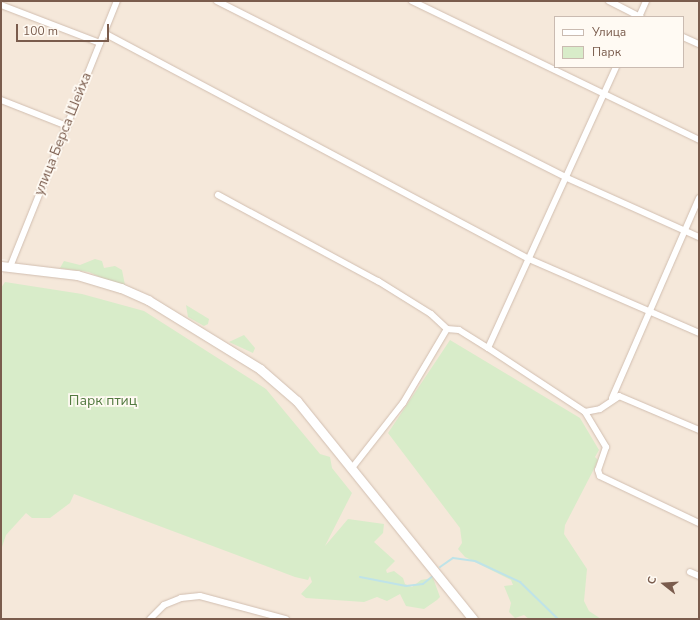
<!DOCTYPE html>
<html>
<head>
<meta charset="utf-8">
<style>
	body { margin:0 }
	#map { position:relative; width:700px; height:620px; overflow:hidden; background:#fdf6ec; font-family:"Nunito Sans",sans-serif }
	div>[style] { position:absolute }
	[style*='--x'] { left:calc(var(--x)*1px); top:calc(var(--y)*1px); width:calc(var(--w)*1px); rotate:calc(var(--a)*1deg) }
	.residential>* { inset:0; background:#f5e8da }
	.green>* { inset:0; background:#d8ecc9 }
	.stream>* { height:2px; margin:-1px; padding:0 1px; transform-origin:1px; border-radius:1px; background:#bfe3e8 }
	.roads { filter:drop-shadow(0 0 1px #d1beb0) drop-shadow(0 0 1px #d1beb0) }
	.street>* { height:6px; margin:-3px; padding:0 3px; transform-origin:3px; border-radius:3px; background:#fff }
	.secondary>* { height:9px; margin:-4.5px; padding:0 4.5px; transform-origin:4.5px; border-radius:4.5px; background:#fff }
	span { translate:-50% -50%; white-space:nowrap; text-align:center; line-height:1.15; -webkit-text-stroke:3.5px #fffaf3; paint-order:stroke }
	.street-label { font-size:14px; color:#7a5c4d }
	.park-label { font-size:14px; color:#537a41 }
	.frame { position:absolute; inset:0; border:2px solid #7a5c4d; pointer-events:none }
	.legend { position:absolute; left:554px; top:16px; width:130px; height:52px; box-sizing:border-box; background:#fffaf3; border:1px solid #cabbb1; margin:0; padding:5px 7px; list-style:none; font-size:12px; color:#7a5c4d }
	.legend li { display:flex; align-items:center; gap:8px; height:20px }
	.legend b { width:20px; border:1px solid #cabbb1 }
	.north { position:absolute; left:644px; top:564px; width:40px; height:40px; -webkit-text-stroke:3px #fffaf3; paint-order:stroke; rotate:287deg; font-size:11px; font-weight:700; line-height:16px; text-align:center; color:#7a5c4d }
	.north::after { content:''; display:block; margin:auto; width:14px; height:18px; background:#7a5c4d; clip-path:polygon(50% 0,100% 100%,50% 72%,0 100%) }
	.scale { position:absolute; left:16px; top:24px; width:93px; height:18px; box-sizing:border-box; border:2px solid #7a5c4d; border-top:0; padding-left:5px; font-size:12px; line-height:14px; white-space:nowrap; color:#7a5c4d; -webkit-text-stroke:3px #fffaf3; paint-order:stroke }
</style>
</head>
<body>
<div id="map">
	<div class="residential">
		<i style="clip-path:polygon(evenodd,1px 1px,699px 1px,699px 619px,1px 619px,1px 278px,8px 260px,1px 259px,1px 1px,555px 17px,683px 17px,683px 67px,555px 67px,555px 17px)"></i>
	</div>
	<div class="green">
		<i style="clip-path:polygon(95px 259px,102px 261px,104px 268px,115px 266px,122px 270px,125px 285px,121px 287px,89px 272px,60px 268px,64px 261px,80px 265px)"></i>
		<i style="clip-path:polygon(5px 282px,82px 294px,144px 311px,266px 389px,320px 454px,330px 457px,332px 468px,352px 493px,325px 546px,348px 519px,384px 524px,383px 533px,374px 542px,395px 561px,386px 570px,387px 573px,394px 571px,403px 578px,405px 584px,412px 587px,421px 580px,433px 578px,440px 597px,437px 600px,424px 609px,406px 606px,400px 594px,387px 601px,377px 597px,364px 602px,306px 598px,301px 594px,312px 582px,310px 576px,308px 580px,295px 577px,74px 494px,70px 503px,50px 518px,32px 518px,26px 513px,6px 535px,1px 550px,1px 288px)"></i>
		<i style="clip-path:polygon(186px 305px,209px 319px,208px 324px,204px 326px,188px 317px)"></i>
		<i style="clip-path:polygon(244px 335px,255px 348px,253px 353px,229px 342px)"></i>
		<i style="clip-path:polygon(450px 340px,580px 418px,599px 450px,595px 457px,598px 460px,596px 465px,565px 525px,564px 534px,587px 569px,584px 601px,589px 611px,601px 619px,529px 619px,524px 615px,515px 618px,509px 612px,511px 603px,504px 586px,513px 585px,511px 580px,465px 557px,458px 549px,462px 543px,460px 528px,388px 433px)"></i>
	</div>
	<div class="stream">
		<i style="--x:440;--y:567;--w:16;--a:-35"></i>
		<i style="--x:453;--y:558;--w:22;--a:8"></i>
		<i style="--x:475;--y:561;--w:50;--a:25"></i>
		<i style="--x:520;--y:582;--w:53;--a:44.2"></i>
		<i style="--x:360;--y:577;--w:47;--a:11.1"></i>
		<i style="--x:406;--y:586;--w:17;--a:-7"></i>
		<i style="--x:423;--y:584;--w:13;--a:-39"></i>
	</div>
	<div class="roads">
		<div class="street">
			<i style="--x:217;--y:1;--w:392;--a:26.8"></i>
			<i style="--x:567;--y:178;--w:145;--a:24.1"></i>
			<i style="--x:412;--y:1;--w:319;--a:25.8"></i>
			<i style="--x:609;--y:1;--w:36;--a:27"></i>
			<i style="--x:1;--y:5;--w:106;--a:21"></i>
			<i style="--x:639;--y:17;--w:17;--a:-66"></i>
			<i style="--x:104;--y:33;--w:481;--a:28"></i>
			<i style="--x:529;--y:259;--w:185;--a:23.5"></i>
			<i style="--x:683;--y:37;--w:17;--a:24"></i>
			<i style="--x:1;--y:100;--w:71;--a:21.5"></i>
			<i style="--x:218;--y:195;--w:182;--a:28.3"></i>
			<i style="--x:378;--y:281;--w:62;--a:31.9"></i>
			<i style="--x:431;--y:314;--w:22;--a:43"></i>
			<i style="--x:447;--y:329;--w:12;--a:5"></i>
			<i style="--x:459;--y:330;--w:34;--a:32"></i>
			<i style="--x:488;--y:348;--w:116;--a:33.4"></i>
			<i style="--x:585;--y:412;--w:41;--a:59"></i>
			<i style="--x:606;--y:447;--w:24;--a:109"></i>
			<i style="--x:598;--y:470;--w:6;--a:72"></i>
			<i style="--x:600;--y:476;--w:110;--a:25.4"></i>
			<i style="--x:10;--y:267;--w:287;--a:-68.1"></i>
			<i style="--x:488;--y:348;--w:309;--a:-65.5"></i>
			<i style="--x:612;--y:398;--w:218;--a:-66.5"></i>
			<i style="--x:585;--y:412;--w:15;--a:-11"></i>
			<i style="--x:600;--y:409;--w:23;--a:-34"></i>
			<i style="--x:619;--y:396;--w:87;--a:23"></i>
			<i style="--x:352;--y:468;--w:83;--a:-51.9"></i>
			<i style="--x:403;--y:403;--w:86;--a:-59.3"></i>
			<i style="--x:690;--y:572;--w:10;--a:24"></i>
			<i style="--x:150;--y:619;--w:20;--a:-45"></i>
			<i style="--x:164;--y:605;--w:18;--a:-22"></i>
			<i style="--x:181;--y:598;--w:19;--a:-6"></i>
			<i style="--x:200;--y:596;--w:89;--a:15"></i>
		</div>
		<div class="secondary">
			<i style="--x:1;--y:266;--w:77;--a:6.8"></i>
			<i style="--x:77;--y:275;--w:46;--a:16.5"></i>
			<i style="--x:121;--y:288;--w:30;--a:24"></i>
			<i style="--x:148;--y:300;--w:132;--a:31.6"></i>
			<i style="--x:260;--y:369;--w:49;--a:40.9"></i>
			<i style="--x:297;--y:401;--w:280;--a:51.1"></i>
		</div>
	</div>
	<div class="street-label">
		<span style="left:63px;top:134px;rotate:-68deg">улица Берса Шейха</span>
	</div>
	<div class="park-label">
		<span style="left:103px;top:401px">Парк птиц</span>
	</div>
	<div class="frame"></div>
	<ul class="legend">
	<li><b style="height:5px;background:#fff"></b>Улица</li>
	<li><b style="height:11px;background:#d8ecc9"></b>Парк</li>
	</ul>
	<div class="north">С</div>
	<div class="scale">100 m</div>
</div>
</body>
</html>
